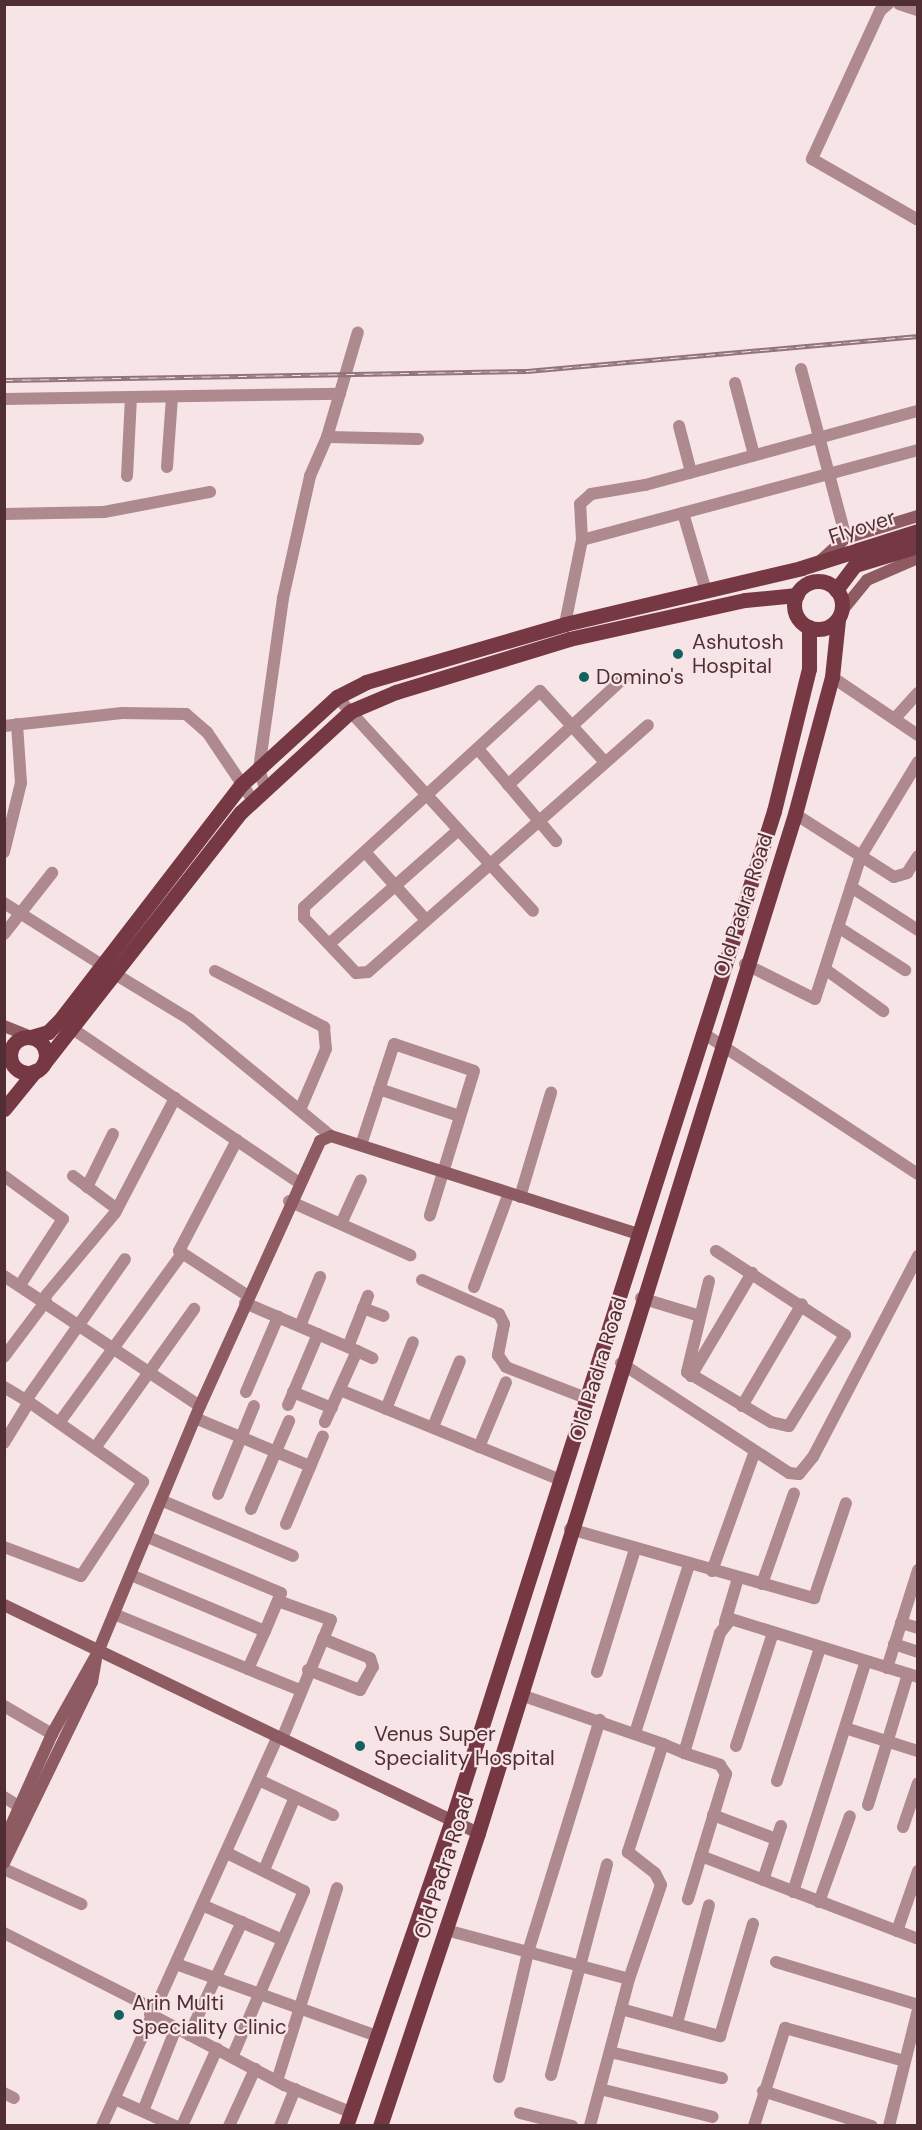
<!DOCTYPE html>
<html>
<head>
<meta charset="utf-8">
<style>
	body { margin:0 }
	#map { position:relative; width:922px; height:2130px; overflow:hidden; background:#f7e4e6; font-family:"DM Sans",sans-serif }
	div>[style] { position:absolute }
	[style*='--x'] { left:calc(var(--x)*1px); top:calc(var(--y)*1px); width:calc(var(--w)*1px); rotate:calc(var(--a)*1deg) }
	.street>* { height:12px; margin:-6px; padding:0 6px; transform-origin:6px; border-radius:6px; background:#ae898e }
	.secondary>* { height:12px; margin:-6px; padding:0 6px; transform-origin:6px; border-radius:6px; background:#8e5b62 }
	.primary>* { height:15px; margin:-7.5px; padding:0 7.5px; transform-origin:7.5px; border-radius:7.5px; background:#763944 }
	.primary>.ring { margin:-7.5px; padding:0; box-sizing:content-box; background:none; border:15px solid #763944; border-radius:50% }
	.rail>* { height:5px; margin-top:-2.5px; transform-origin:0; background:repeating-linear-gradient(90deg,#f7e4e6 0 9px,#917479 0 18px); box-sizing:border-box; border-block:2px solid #917479 }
	.dots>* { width:16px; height:16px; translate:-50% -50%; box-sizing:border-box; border:3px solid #f7e4e6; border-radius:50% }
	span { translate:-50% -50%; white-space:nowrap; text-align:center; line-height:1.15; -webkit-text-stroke:4.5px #f7e4e6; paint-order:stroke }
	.street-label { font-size:21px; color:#512e34 }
	.poi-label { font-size:21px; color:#512e34 }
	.left { translate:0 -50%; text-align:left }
	.frame { position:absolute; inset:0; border:6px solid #512e34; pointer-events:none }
</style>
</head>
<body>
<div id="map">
	<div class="street">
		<i style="--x:888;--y:4;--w:11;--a:139"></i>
		<i style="--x:880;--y:11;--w:163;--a:114.7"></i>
		<i style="--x:812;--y:159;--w:122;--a:29.9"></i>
		<i style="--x:899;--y:4;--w:20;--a:18"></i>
		<i style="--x:801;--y:369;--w:175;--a:75.1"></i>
		<i style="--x:735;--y:383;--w:74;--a:75.2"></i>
		<i style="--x:4;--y:399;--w:336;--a:-0.9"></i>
		<i style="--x:679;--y:426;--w:48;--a:75.4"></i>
		<i style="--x:327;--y:437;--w:109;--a:-73.6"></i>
		<i style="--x:167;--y:467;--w:70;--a:-85.9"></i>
		<i style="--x:127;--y:476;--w:79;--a:-87.1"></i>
		<i style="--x:683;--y:513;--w:81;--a:73.6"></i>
		<i style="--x:4;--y:514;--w:100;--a:-1.1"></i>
		<i style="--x:104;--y:512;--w:108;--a:-10.7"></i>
		<i style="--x:582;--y:540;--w:348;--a:-15"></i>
		<i style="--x:565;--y:624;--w:86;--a:-78.6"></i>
		<i style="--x:582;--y:540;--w:36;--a:-93"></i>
		<i style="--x:580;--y:504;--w:15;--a:-42"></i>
		<i style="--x:591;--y:494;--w:55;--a:-9.5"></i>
		<i style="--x:645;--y:485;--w:283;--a:-15.2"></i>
		<i style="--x:832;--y:677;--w:104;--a:34"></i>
		<i style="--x:337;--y:697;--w:290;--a:47.5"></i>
		<i style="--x:897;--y:716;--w:31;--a:-48"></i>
		<i style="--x:4;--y:726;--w:119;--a:-6.3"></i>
		<i style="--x:122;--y:713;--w:64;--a:0.9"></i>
		<i style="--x:186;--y:714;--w:28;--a:41"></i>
		<i style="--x:207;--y:732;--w:81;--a:56.1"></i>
		<i style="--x:478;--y:749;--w:121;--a:49.7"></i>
		<i style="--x:604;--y:761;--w:95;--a:-132.4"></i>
		<i style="--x:540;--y:691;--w:320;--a:137.5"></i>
		<i style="--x:304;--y:907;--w:11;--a:90"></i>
		<i style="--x:304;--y:918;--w:76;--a:46.6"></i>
		<i style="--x:356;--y:973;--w:12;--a:-5"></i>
		<i style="--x:368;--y:972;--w:373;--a:-41.4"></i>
		<i style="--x:264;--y:785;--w:17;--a:-107"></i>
		<i style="--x:259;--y:769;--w:173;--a:-82"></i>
		<i style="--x:283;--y:598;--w:125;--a:-77.5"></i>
		<i style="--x:310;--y:476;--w:43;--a:-66.4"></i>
		<i style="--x:327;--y:437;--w:91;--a:1.3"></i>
		<i style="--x:508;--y:785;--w:159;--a:-42.7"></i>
		<i style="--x:795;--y:814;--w:117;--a:32.5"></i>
		<i style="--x:894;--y:877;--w:14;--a:-17"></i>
		<i style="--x:907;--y:873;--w:20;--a:-57"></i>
		<i style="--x:4;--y:852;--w:71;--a:-76.2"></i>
		<i style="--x:21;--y:783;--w:59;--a:-93.9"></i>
		<i style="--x:365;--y:852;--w:91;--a:48.1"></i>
		<i style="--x:851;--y:887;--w:80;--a:32.7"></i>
		<i style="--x:4;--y:903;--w:116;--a:32.3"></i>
		<i style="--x:838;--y:927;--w:80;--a:32.7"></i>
		<i style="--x:4;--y:934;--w:78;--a:-51.8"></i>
		<i style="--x:329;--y:944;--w:171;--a:-41.4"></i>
		<i style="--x:745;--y:964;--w:78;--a:26.6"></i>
		<i style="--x:815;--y:999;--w:150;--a:-72.2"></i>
		<i style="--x:861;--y:856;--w:110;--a:-58.8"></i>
		<i style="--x:825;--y:969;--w:72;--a:35.9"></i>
		<i style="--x:215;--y:971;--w:123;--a:27.2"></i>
		<i style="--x:324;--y:1027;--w:22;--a:85"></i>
		<i style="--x:326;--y:1049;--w:66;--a:113.1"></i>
		<i style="--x:115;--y:974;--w:87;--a:31.3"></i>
		<i style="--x:189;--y:1019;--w:184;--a:39.5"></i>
		<i style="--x:64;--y:1023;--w:284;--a:34.2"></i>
		<i style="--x:703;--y:1033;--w:257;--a:33.3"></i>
		<i style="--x:379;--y:1089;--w:84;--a:18.6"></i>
		<i style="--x:237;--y:1140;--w:125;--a:117.6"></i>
		<i style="--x:179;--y:1251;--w:82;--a:33.1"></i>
		<i style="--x:361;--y:1145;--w:106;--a:-71.9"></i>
		<i style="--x:394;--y:1044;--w:84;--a:18.6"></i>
		<i style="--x:474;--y:1071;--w:151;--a:107"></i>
		<i style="--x:4;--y:1176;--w:73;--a:36.1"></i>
		<i style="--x:63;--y:1219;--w:79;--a:123.1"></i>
		<i style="--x:73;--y:1176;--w:55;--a:36.9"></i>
		<i style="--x:87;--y:1187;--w:59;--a:-63.9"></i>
		<i style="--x:520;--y:1197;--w:109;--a:-73.4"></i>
		<i style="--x:289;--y:1201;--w:133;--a:24.1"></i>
		<i style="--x:341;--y:1224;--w:48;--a:-65.6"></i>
		<i style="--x:4;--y:1276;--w:235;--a:33.6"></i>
		<i style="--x:422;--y:1280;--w:84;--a:23.8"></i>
		<i style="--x:499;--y:1314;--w:11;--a:63"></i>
		<i style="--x:504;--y:1324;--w:32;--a:101"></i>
		<i style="--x:498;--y:1355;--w:14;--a:56"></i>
		<i style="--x:506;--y:1367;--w:86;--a:21.2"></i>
		<i style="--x:709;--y:1281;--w:94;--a:103.6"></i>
		<i style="--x:687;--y:1372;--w:98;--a:30.8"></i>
		<i style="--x:771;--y:1422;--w:18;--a:13"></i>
		<i style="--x:789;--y:1426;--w:107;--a:-58.4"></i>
		<i style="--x:845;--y:1335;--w:154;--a:-146.9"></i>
		<i style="--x:474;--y:1287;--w:100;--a:-69.6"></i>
		<i style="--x:641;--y:1298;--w:59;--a:16.9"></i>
		<i style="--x:43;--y:1299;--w:112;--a:-50.1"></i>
		<i style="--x:115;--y:1213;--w:130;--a:-62.4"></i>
		<i style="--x:245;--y:1303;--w:122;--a:23.2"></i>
		<i style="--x:357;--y:1351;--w:78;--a:114.3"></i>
		<i style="--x:363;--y:1308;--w:22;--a:21"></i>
		<i style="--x:300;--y:1326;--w:53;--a:-67.8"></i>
		<i style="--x:348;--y:1347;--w:55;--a:-68.6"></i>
		<i style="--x:357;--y:1351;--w:17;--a:25"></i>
		<i style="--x:4;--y:1357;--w:70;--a:-53.1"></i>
		<i style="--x:621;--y:1363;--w:201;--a:33.2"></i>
		<i style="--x:789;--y:1473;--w:10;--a:6"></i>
		<i style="--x:799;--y:1474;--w:22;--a:-51"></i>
		<i style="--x:813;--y:1457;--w:227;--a:-62.4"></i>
		<i style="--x:691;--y:1376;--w:120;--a:-59.4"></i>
		<i style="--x:4;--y:1387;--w:29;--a:31"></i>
		<i style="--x:29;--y:1402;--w:48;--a:121.4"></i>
		<i style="--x:340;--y:1390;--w:235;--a:22.2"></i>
		<i style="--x:246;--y:1392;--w:82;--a:-66.9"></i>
		<i style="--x:293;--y:1392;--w:42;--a:22.3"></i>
		<i style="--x:26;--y:1400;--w:172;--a:-54.9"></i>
		<i style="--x:288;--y:1405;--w:77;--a:-67.1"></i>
		<i style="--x:742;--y:1406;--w:118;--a:-59.5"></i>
		<i style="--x:386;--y:1409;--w:72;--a:-68.1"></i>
		<i style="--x:195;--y:1418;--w:125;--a:22.7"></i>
		<i style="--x:59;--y:1423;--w:208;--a:-54"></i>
		<i style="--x:433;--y:1427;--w:71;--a:-67.8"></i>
		<i style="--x:479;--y:1447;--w:70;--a:-67.4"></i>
		<i style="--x:95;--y:1448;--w:171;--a:-54.5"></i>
		<i style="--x:218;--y:1494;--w:95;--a:-67.8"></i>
		<i style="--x:163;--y:1501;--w:141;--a:22.9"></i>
		<i style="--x:251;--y:1509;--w:96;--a:-66.6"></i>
		<i style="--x:286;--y:1524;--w:95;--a:-67.2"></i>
		<i style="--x:570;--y:1529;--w:254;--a:15.8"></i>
		<i style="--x:814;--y:1598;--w:100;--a:-71.4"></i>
		<i style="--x:4;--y:1547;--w:82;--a:20.6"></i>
		<i style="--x:81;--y:1576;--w:113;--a:-56.6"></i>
		<i style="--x:143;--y:1482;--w:139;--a:-144.9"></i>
		<i style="--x:712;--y:1571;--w:127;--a:-70.3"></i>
		<i style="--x:131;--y:1575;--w:145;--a:22.7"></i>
		<i style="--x:762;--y:1584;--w:96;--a:-70.6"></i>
		<i style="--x:278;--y:1601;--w:56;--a:19.7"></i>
		<i style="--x:331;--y:1620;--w:129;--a:112.4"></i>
		<i style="--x:114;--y:1614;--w:145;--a:22.3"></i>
		<i style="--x:248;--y:1669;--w:42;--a:-65.9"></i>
		<i style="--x:265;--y:1631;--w:41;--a:-67.2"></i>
		<i style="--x:281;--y:1593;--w:144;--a:-157.2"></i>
		<i style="--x:725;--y:1622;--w:46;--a:-73.5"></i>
		<i style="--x:901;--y:1623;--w:18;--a:16"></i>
		<i style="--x:894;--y:1644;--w:25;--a:18"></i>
		<i style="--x:887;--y:1668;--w:103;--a:-72.4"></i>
		<i style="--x:248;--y:1669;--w:56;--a:22"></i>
		<i style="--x:308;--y:1670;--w:56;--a:21"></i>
		<i style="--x:360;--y:1690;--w:26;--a:-61"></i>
		<i style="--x:373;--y:1667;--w:9;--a:-108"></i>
		<i style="--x:370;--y:1658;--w:51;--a:-158"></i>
		<i style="--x:597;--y:1672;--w:129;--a:-72.8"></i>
		<i style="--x:521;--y:1695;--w:150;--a:19"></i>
		<i style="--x:663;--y:1744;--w:114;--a:108"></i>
		<i style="--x:628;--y:1852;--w:34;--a:38"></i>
		<i style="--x:655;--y:1873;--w:13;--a:63"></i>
		<i style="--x:661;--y:1885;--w:99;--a:108.8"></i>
		<i style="--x:4;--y:1706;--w:56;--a:30.3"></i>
		<i style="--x:845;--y:1728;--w:77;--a:17.5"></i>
		<i style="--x:635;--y:1733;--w:176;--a:-72.2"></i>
		<i style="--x:663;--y:1744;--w:23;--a:23"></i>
		<i style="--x:684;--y:1753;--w:125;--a:-73.3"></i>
		<i style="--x:720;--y:1633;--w:18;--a:-52"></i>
		<i style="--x:731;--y:1619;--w:196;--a:17.2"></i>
		<i style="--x:736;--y:1746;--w:119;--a:-71.9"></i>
		<i style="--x:684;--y:1753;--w:38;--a:18"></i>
		<i style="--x:720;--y:1765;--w:11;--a:56"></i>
		<i style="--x:726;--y:1774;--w:131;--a:106.9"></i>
		<i style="--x:259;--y:1780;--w:82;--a:25.3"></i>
		<i style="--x:777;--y:1781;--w:140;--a:-72.1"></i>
		<i style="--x:4;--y:1797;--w:19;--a:32"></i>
		<i style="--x:868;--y:1805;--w:137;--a:-73"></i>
		<i style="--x:713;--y:1815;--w:67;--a:20.9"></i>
		<i style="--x:903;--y:1827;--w:46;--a:-71.2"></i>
		<i style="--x:227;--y:1853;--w:86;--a:26.3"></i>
		<i style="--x:304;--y:1891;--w:181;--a:113.4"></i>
		<i style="--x:701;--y:1856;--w:232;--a:20.9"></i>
		<i style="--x:4;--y:1869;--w:85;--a:24.4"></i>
		<i style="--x:264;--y:1870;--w:79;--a:-67"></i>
		<i style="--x:763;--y:1880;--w:57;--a:-71.6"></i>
		<i style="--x:793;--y:1892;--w:242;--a:-72.5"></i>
		<i style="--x:819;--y:1902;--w:91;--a:-70.2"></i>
		<i style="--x:202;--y:1905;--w:88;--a:23.4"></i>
		<i style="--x:446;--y:1930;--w:189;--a:15"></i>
		<i style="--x:629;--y:1979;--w:152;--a:104.9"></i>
		<i style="--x:897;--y:1931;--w:64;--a:-70.7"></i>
		<i style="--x:4;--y:1933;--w:166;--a:26.9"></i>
		<i style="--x:776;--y:1962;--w:148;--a:16.8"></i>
		<i style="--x:176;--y:1964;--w:210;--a:19.7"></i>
		<i style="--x:621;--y:2009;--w:103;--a:15.3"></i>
		<i style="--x:720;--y:2036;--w:117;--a:-73.6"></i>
		<i style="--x:150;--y:2014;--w:152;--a:27.9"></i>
		<i style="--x:284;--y:2085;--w:71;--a:22.2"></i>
		<i style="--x:677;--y:2023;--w:122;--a:-74.8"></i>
		<i style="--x:189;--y:2035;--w:125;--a:-64.9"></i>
		<i style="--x:610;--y:2052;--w:115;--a:13.1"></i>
		<i style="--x:551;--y:2075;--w:218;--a:-75.1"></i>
		<i style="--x:499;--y:2077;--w:128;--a:-76.9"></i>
		<i style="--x:528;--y:1952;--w:243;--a:-72.8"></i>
		<i style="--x:277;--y:2081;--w:202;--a:-72.7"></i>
		<i style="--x:600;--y:2089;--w:116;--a:13.9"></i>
		<i style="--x:763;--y:2091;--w:114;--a:17.8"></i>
		<i style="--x:4;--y:2093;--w:11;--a:27"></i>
		<i style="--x:115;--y:2099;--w:66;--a:24.2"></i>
		<i style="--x:143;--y:2111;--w:89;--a:-68.3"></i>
		<i style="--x:520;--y:2113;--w:54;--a:14"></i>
		<i style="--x:102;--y:2126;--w:427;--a:-65.7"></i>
		<i style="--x:182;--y:2126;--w:85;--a:-65.6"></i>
		<i style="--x:229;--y:2126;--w:63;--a:-65.5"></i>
		<i style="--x:280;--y:2126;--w:40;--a:-68"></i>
		<i style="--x:754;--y:2126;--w:103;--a:-72.4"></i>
		<i style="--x:785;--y:2028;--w:124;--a:15.4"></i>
		<i style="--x:889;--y:2126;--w:120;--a:-76"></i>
	</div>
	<div class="secondary">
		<i style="--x:819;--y:562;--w:36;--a:-42"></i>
		<i style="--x:846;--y:538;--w:75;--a:-17"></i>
		<i style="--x:841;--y:612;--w:41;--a:-50.9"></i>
		<i style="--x:867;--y:580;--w:56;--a:-23.3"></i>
		<i style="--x:4;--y:1026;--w:29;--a:22"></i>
		<i style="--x:4;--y:1053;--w:12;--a:48"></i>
		<i style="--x:4;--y:1605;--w:526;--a:25.69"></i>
		<i style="--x:4;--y:1841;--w:117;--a:-65.8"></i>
		<i style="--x:52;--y:1734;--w:94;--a:-60.7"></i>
		<i style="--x:98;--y:1652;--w:266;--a:-67.5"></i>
		<i style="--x:200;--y:1406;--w:291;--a:-65.6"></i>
		<i style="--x:320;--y:1141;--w:12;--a:-24"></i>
		<i style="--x:331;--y:1136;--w:325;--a:17.7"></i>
		<i style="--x:4;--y:1863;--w:201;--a:-64.1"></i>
		<i style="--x:92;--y:1682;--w:23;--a:-80"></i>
	</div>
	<div class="primary">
		<i class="ring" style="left:794px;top:581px;width:33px;height:33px"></i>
		<i style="--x:836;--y:590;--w:31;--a:-53"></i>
		<i style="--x:855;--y:565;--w:66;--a:-16.8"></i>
		<i style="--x:31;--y:1037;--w:18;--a:-16"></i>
		<i style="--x:48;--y:1032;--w:17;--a:-45"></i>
		<i style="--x:60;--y:1020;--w:298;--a:-52.4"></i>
		<i style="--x:242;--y:784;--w:129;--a:-42.5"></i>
		<i style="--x:337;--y:697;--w:33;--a:-27"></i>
		<i style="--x:366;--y:682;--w:207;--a:-16.2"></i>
		<i style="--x:565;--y:624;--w:243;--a:-13.3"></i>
		<i style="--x:801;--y:568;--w:123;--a:-17.5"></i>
		<i class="ring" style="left:10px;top:1037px;width:21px;height:21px"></i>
		<i style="--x:44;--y:1063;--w:319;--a:-51.9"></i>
		<i style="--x:241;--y:812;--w:149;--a:-42.6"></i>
		<i style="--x:351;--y:711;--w:49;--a:-22.9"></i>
		<i style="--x:396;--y:692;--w:181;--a:-17"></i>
		<i style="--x:569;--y:639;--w:180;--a:-12.5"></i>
		<i style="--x:745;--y:600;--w:52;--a:-5.5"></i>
		<i style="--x:4;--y:1109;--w:49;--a:-50.8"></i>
		<i style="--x:346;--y:2126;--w:324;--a:-70.9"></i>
		<i style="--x:452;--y:1820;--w:1059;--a:-72.3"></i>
		<i style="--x:774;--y:811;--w:146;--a:-76.2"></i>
		<i style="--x:809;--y:669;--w:42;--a:-90"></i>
		<i style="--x:380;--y:2126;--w:309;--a:-71.5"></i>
		<i style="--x:478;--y:1833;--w:1067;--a:-72.72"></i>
		<i style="--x:795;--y:814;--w:142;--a:-74.9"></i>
		<i style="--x:832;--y:677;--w:57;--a:-84"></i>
	</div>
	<div class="rail">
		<i style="--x:4;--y:380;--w:523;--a:-0.99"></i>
		<i style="--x:527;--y:371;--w:393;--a:-5.1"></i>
	</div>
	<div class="dots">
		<i style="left:678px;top:654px;background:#14625f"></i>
		<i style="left:584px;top:677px;background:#14625f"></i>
		<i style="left:360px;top:1746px;background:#14625f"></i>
		<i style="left:119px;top:2015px;background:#14625f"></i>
	</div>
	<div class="street-label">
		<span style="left:862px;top:527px;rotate:-18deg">Flyover</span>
		<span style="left:743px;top:905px;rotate:-72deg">Old Padra Road</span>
		<span style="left:598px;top:1369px;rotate:-73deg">Old Padra Road</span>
		<span style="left:444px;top:1867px;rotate:-72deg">Old Padra Road</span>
	</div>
	<div class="poi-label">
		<span class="left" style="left:692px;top:654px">Ashutosh<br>Hospital</span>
		<span class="left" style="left:596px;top:677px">Domino's</span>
		<span class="left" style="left:374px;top:1746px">Venus Super<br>Speciality Hospital</span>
		<span class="left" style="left:132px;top:2015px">Arin Multi<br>Speciality Clinic</span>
	</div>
	<div class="frame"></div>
</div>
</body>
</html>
